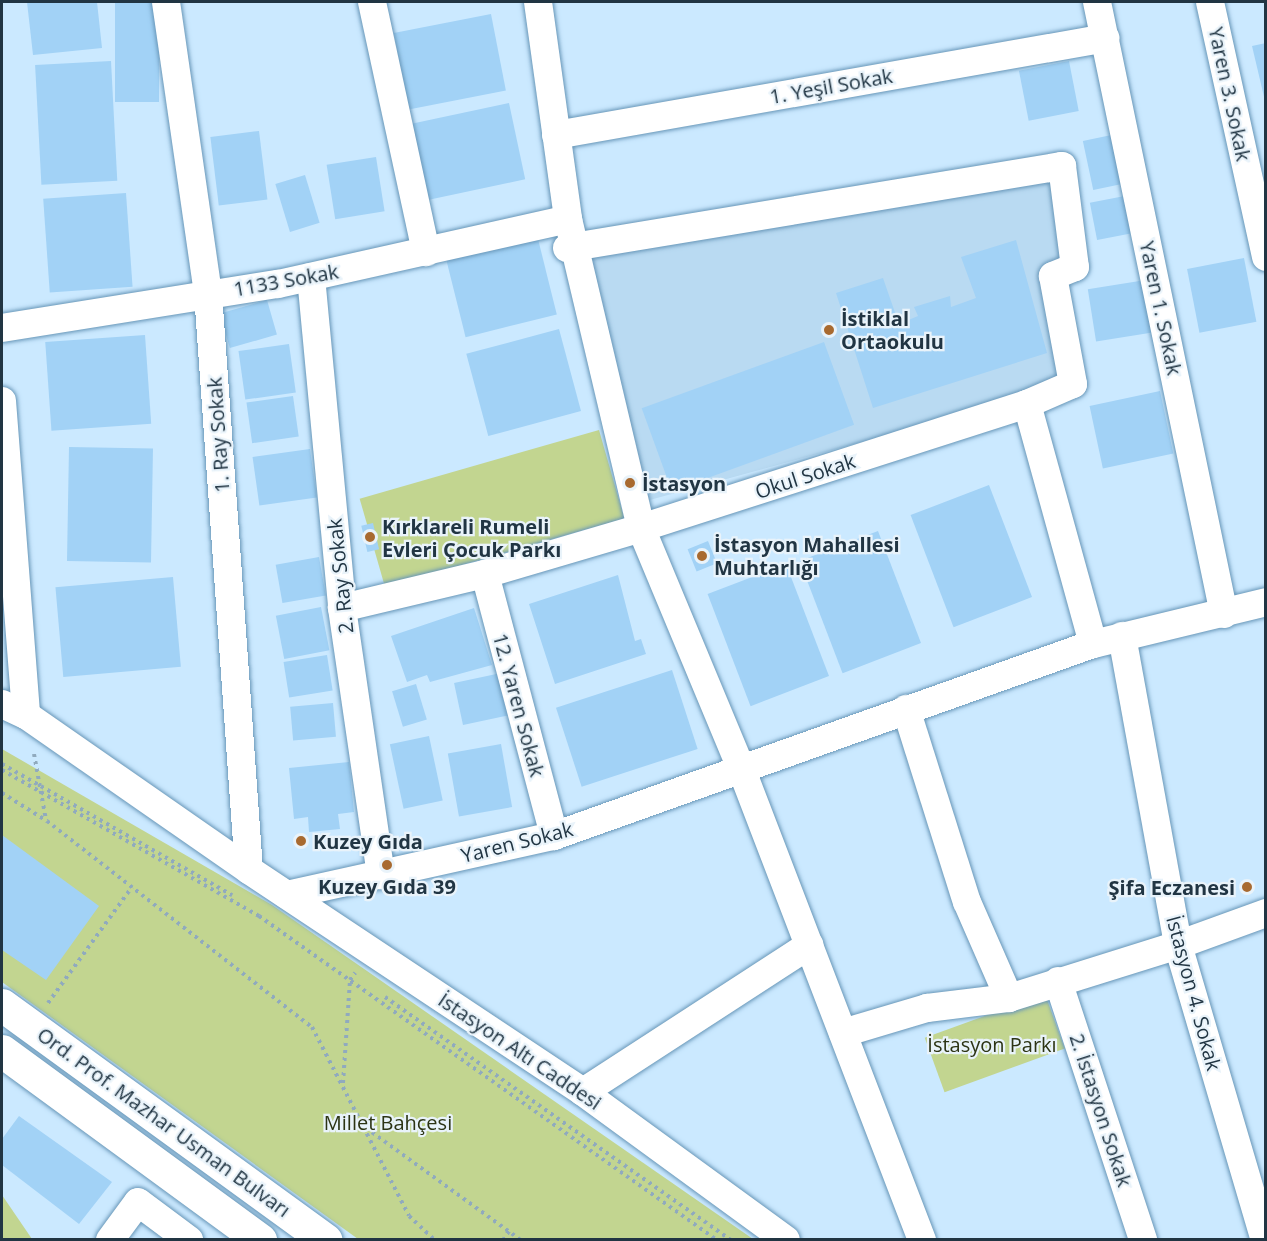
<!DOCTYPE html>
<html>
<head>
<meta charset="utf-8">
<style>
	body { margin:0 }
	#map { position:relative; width:1267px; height:1241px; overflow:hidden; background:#cbe9ff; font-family:"Open Sans",sans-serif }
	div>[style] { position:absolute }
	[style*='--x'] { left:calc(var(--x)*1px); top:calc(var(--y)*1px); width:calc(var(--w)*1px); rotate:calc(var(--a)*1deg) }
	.built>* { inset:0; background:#b9daf2 }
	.green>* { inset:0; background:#c2d590; transform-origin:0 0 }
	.building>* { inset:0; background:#a2d2f6; transform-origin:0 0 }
	.path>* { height:4px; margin-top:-2px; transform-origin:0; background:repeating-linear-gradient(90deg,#90aabe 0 3px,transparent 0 7.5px) }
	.roads { filter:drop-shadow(0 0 2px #6796b8) drop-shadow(0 0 2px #6796b8) }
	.minor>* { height:28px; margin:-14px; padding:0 14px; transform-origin:14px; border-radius:14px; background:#fff }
	.major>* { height:33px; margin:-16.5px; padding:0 16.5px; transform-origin:16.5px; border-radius:16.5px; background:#fff }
	.dots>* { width:16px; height:16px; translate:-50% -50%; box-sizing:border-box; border:3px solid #e9f3fa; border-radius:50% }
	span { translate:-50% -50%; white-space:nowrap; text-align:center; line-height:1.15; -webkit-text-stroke:4.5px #e9f3fa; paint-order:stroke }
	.street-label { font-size:20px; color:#213543 }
	.poi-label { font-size:20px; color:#213543; font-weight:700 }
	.left { translate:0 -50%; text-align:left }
	.right { translate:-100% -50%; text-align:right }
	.park-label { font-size:20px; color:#2c3414 }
	.frame { position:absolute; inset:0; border:3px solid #213543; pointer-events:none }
</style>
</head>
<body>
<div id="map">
	<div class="built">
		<i style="clip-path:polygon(1062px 166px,1075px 267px,1053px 276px,1073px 384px,635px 504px,575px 249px)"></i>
	</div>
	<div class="green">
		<i style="left:599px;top:430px;width:92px;height:249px;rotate:74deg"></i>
		<i style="clip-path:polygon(2px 749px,272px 905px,753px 1239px,358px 1239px,2px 982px)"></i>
		<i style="left:1045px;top:994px;width:58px;height:128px;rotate:70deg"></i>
		<i style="clip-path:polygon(2px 1195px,32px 1239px,2px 1239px)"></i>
	</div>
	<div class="building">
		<i style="clip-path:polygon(27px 2px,97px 2px,102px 48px,33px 55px)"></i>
		<i style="left:115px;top:2px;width:44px;height:100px"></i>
		<i style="left:491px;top:14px;width:78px;height:99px;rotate:79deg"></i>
		<i style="clip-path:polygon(1266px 43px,1266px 101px,1265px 101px,1252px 46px)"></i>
		<i style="left:111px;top:61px;width:120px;height:76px;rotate:87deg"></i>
		<i style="left:1069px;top:61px;width:51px;height:51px;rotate:79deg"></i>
		<i style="left:509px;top:103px;width:78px;height:102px;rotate:78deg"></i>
		<i style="left:259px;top:131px;width:69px;height:49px;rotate:83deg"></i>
		<i style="left:1121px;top:133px;width:50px;height:39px;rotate:78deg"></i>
		<i style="left:376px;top:157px;width:55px;height:50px;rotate:81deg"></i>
		<i style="left:305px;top:175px;width:50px;height:31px;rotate:73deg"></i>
		<i style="left:126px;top:193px;width:94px;height:83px;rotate:86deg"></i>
		<i style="left:1135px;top:194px;width:38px;height:46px;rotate:79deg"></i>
		<i style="left:536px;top:231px;width:86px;height:94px;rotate:76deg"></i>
		<i style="clip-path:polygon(1016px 240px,1047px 353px,873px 408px,836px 293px,883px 278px,899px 324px,918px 316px,914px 307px,950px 296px,951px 307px,976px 298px,961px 257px)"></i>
		<i style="left:1244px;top:258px;width:65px;height:58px;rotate:79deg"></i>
		<i style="left:1152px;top:279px;width:53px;height:65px;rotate:81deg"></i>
		<i style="left:267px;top:300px;width:36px;height:49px;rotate:74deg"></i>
		<i style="left:559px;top:329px;width:85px;height:96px;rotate:75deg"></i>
		<i style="left:145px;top:335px;width:89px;height:100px;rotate:86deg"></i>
		<i style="left:824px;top:342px;width:88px;height:194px;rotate:70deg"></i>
		<i style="left:289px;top:344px;width:49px;height:51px;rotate:82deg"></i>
		<i style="left:1160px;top:391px;width:64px;height:72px;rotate:78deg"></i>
		<i style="left:293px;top:396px;width:41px;height:47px;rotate:82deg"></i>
		<i style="left:69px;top:447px;width:84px;height:114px;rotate:1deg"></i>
		<i style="left:310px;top:449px;width:49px;height:58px;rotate:82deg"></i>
		<i style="left:989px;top:485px;width:120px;height:84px;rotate:69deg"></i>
		<i style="left:373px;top:523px;width:27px;height:12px;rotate:77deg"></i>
		<i style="left:878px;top:531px;width:120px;height:84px;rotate:69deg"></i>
		<i style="left:708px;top:541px;width:24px;height:22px;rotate:68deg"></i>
		<i style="left:319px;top:557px;width:39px;height:44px;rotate:80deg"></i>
		<i style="left:786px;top:564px;width:120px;height:84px;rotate:69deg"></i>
		<i style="clip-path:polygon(618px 575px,635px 641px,641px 639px,646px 654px,555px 684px,529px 604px)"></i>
		<i style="left:173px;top:577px;width:90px;height:118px;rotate:85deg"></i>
		<i style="left:321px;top:607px;width:44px;height:46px;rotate:79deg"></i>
		<i style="clip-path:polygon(474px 608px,492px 665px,430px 682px,427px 675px,407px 682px,391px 636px)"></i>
		<i style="left:327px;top:655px;width:36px;height:44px;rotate:81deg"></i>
		<i style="left:672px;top:670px;width:83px;height:122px;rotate:72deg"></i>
		<i style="left:501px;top:673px;width:43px;height:48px;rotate:78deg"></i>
		<i style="left:416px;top:684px;width:37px;height:25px;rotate:73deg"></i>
		<i style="left:333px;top:703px;width:34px;height:43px;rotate:85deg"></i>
		<i style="left:429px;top:736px;width:66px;height:40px;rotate:78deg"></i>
		<i style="left:501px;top:744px;width:64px;height:54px;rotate:80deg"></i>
		<i style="clip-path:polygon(349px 762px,354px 812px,338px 814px,340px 829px,309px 832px,308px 817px,294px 819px,289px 768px)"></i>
		<i style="clip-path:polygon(2px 835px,99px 906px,46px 980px,2px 950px)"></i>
		<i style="clip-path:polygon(19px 1116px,112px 1182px,79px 1224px,2px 1165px,2px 1139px)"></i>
	</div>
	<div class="path">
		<i style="--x:34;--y:754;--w:67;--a:79.7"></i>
		<i style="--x:2;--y:764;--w:265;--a:29.7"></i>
		<i style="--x:2;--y:770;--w:296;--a:29.6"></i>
		<i style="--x:259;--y:916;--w:561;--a:35.28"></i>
		<i style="--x:2;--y:793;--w:53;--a:31.9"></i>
		<i style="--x:47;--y:821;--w:336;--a:37.9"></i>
		<i style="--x:312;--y:1027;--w:212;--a:62.8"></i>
		<i style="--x:409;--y:1216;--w:35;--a:43"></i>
		<i style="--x:385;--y:997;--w:423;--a:35.1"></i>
		<i style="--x:48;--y:1003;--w:143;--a:-54.1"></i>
		<i style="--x:343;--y:1083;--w:103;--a:-86.1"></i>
		<i style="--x:350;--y:980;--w:9;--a:-54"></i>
		<i style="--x:366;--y:1128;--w:191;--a:35.9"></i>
		<i style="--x:503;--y:1240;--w:11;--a:-56"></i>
	</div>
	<div class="roads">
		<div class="minor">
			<i style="--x:166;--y:2;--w:294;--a:81.8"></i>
			<i style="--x:208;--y:293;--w:578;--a:85.94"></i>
			<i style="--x:372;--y:2;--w:256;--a:77.8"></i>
			<i style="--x:538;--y:2;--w:219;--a:82.1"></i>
			<i style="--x:568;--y:219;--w:318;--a:76.7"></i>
			<i style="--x:641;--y:528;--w:260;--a:67.4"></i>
			<i style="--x:741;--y:768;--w:506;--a:69.02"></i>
			<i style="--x:1097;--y:2;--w:625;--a:78.28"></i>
			<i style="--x:1210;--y:2;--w:261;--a:77.6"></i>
			<i style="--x:556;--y:135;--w:558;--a:-10"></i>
			<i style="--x:567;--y:248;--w:502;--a:-9.41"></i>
			<i style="--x:1062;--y:166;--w:102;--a:82.7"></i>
			<i style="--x:1075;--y:267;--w:24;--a:158"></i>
			<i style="--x:1053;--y:276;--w:110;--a:79.5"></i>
			<i style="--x:1073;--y:384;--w:50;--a:156.5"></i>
			<i style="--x:311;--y:277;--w:332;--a:84.6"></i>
			<i style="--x:342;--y:608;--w:270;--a:81.7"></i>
			<i style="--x:2;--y:328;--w:279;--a:-9.1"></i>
			<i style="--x:278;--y:284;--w:297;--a:-12.6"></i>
			<i style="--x:2;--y:401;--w:315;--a:85.6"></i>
			<i style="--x:485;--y:574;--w:271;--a:75.2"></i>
			<i style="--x:342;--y:608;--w:147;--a:-13.4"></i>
			<i style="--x:485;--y:574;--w:163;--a:-16.4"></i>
			<i style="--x:641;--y:528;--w:405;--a:-17.8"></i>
			<i style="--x:1027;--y:404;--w:249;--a:74.6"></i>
			<i style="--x:1122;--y:636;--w:314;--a:79.7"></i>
			<i style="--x:1178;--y:945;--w:308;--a:73.6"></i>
			<i style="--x:2;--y:704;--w:26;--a:25"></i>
			<i style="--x:26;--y:715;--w:272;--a:34.8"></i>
			<i style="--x:249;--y:870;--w:401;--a:33.6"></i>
			<i style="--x:583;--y:1092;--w:251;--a:36.1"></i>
			<i style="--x:906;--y:709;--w:202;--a:72.5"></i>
			<i style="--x:967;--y:902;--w:105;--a:66.4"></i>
			<i style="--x:287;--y:895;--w:273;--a:-12.5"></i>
			<i style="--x:554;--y:836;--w:572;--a:-19.61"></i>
			<i style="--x:1093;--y:644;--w:178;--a:-13.6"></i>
			<i style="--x:1058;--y:981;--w:273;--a:71.8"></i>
			<i style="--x:843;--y:1033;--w:88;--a:-16.6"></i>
			<i style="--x:927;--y:1008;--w:83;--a:-7"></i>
			<i style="--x:1009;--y:998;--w:177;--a:-17.4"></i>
			<i style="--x:1178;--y:945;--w:94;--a:-20"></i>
			<i style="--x:583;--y:1092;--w:270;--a:-33"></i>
			<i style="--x:110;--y:1240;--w:47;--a:-53.6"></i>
			<i style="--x:138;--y:1202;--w:64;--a:36.7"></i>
		</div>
		<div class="major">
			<i style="--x:2;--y:1005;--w:400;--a:36"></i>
			<i style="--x:2;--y:1051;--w:320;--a:36.2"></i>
		</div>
	</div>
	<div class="dots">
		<i style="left:829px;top:330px;background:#a86a30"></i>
		<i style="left:630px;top:483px;background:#a86a30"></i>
		<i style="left:370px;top:537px;background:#a86a30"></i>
		<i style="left:702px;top:556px;background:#a86a30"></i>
		<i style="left:301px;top:841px;background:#a86a30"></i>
		<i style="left:387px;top:865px;background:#a86a30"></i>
		<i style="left:1247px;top:887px;background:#a86a30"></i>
	</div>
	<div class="street-label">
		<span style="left:831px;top:86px;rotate:-10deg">1. Yeşil Sokak</span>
		<span style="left:1230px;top:94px;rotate:78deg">Yaren 3. Sokak</span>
		<span style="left:286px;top:280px;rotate:-10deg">1133 Sokak</span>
		<span style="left:1161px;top:308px;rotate:78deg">Yaren 1. Sokak</span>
		<span style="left:218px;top:435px;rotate:-94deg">1. Ray Sokak</span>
		<span style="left:805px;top:476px;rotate:-18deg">Okul Sokak</span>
		<span style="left:340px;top:576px;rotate:-96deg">2. Ray Sokak</span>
		<span style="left:519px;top:705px;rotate:75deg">12. Yaren Sokak</span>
		<span style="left:517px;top:842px;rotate:-14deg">Yaren Sokak</span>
		<span style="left:1194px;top:993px;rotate:75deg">İstasyon 4. Sokak</span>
		<span style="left:520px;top:1051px;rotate:34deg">İstasyon Altı Caddesi</span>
		<span style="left:1101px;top:1110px;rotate:72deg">2. İstasyon Sokak</span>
		<span style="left:164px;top:1122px;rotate:36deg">Ord. Prof. Mazhar Usman Bulvarı</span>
	</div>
	<div class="poi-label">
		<span class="left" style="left:841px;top:330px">İstiklal<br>Ortaokulu</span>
		<span class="left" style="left:642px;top:483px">İstasyon</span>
		<span class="left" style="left:382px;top:538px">Kırklareli Rumeli<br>Evleri Çocuk Parkı</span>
		<span class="left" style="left:714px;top:556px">İstasyon Mahallesi<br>Muhtarlığı</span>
		<span class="left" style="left:313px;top:841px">Kuzey Gıda</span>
		<span style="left:387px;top:886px">Kuzey Gıda 39</span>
		<span class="right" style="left:1235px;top:887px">Şifa Eczanesi</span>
	</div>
	<div class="park-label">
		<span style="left:992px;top:1044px">İstasyon Parkı</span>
		<span style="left:388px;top:1122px">Millet Bahçesi</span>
	</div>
	<div class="frame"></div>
</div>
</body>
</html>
